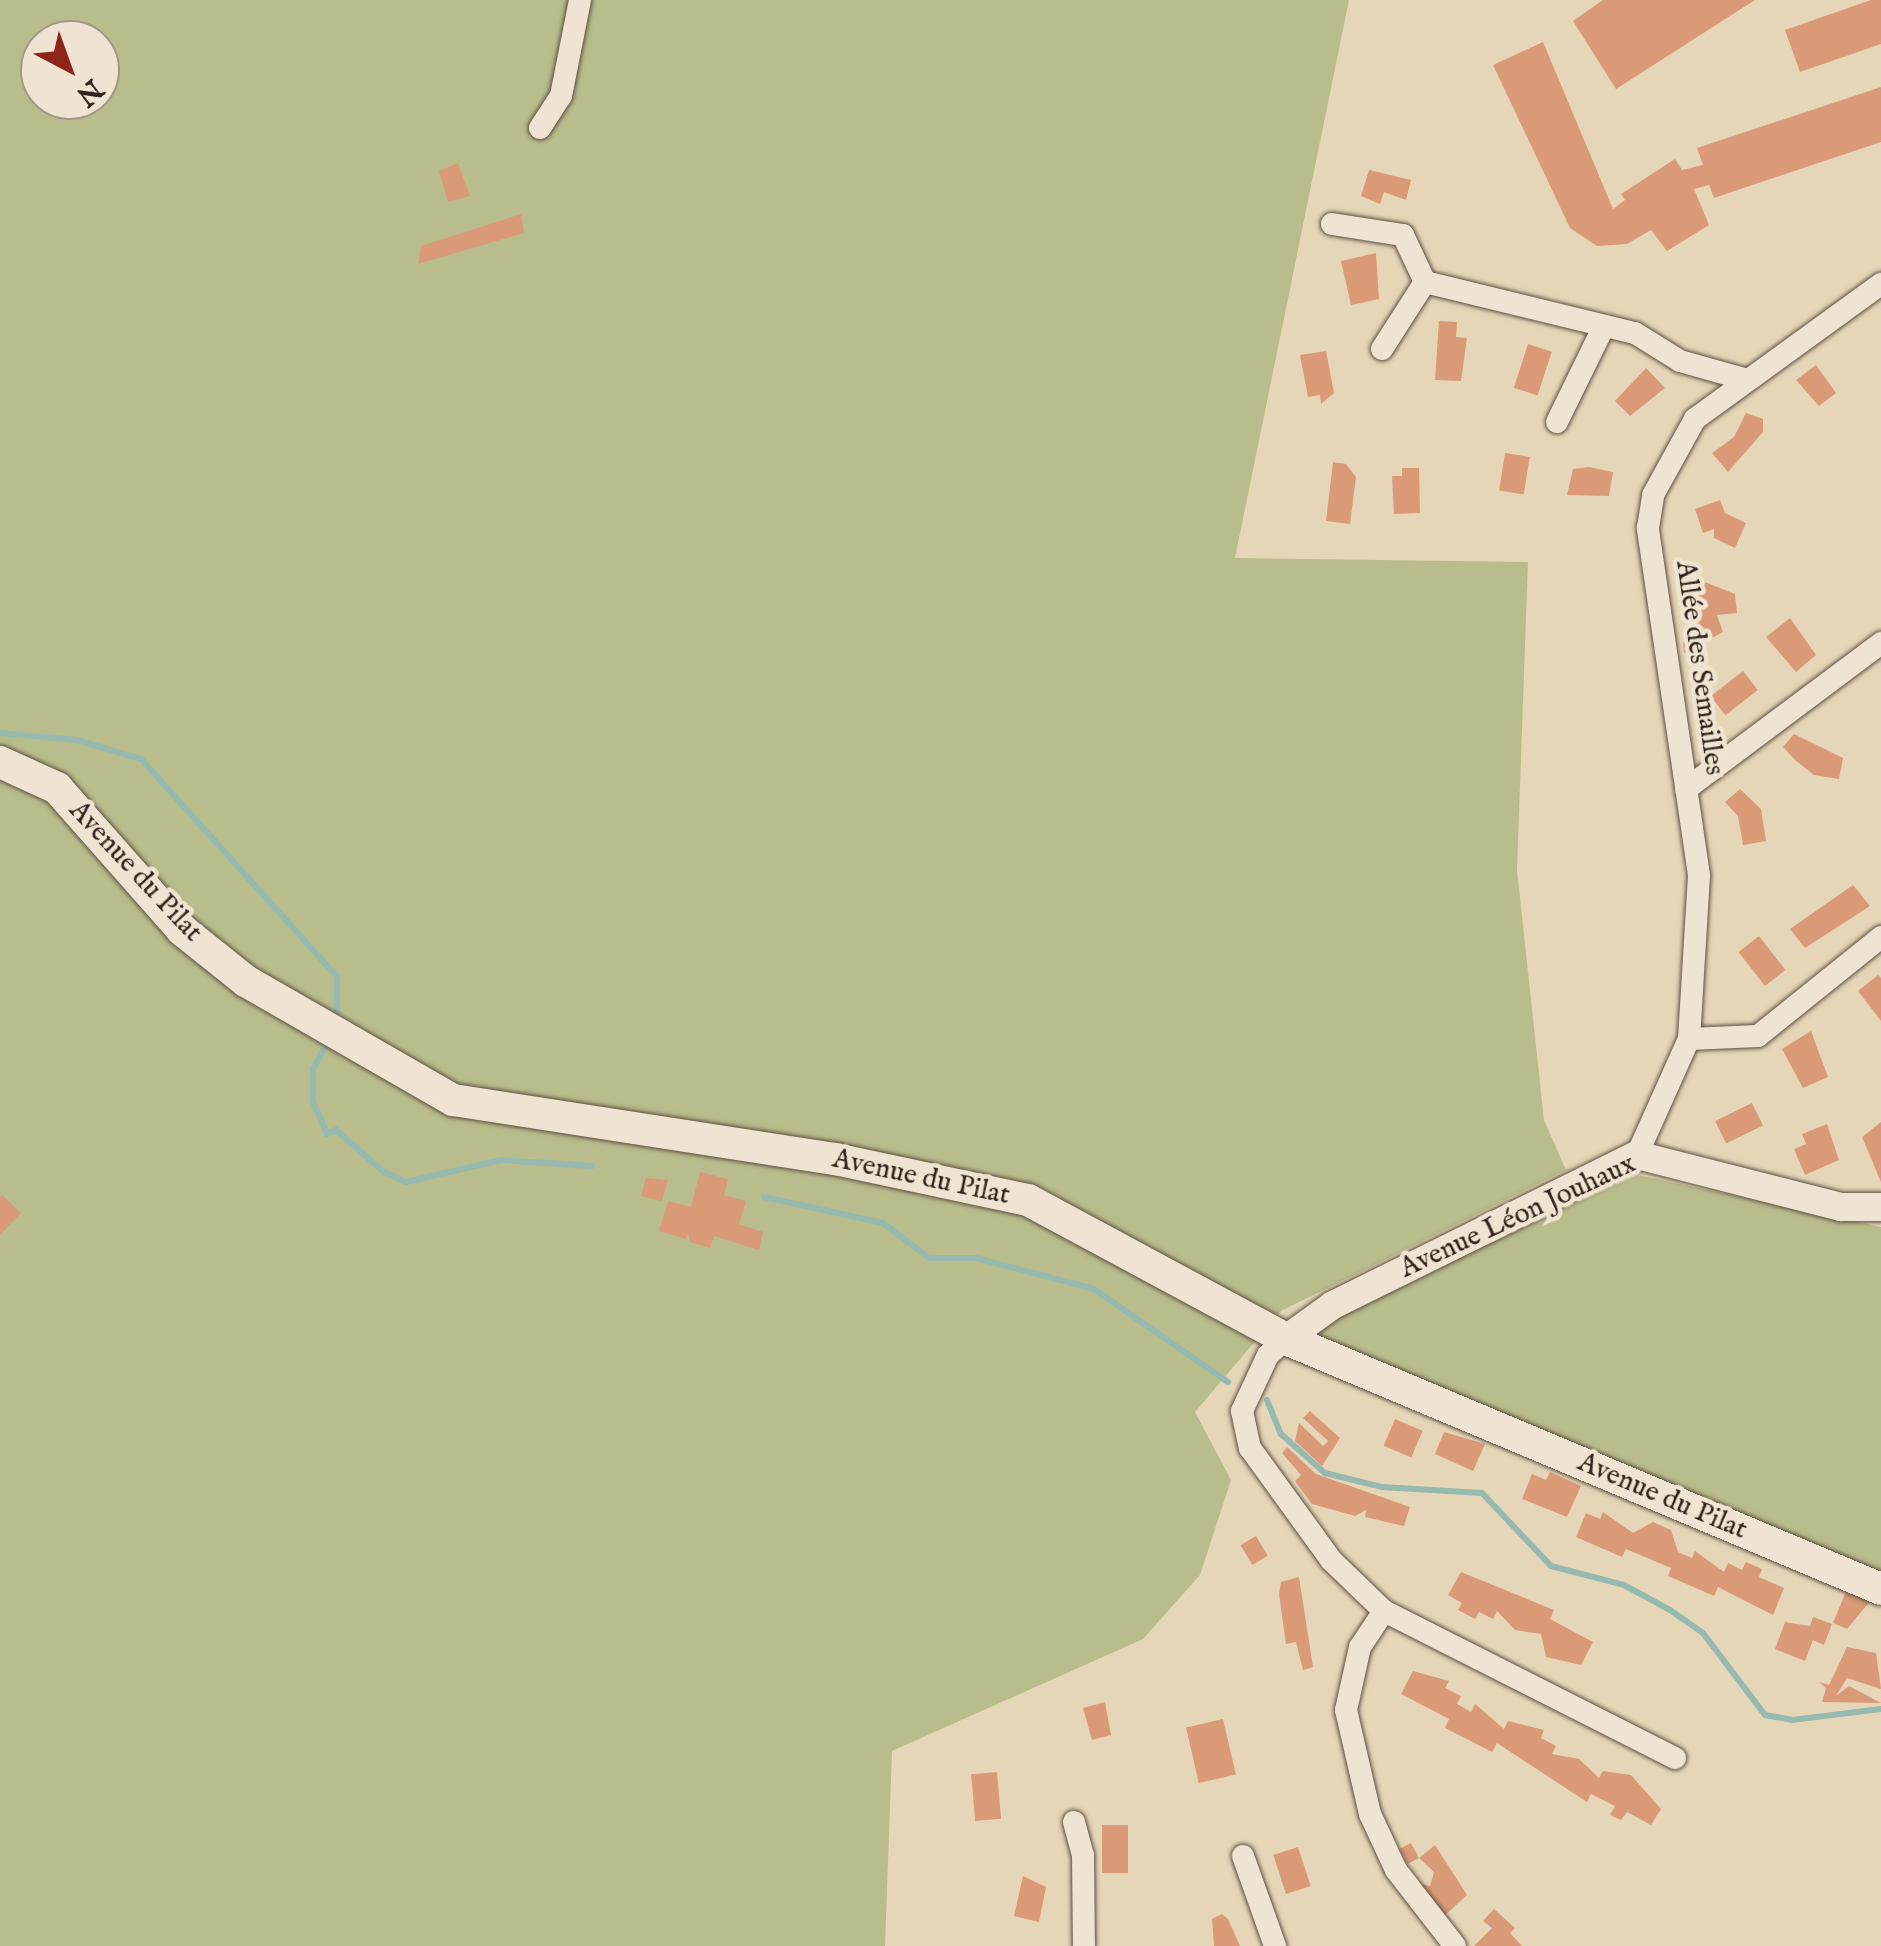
<!DOCTYPE html>
<html>
<head>
<meta charset="utf-8">
<style>
	body { margin:0 }
	#map { position:relative; width:1881px; height:1946px; overflow:hidden; background:#e6d6b8; font-family:"IM FELL English",serif }
	div>[style] { position:absolute }
	[style*='--x'] { left:calc(var(--x)*1px); top:calc(var(--y)*1px); width:calc(var(--w)*1px); rotate:calc(var(--a)*1deg) }
	.green>* { inset:0; background:#b9bd8c }
	.stream>* { height:6px; margin:-3px; padding:0 3px; transform-origin:3px; border-radius:3px; background:#96b9b0 }
	.building>* { inset:0; background:#da9a77; transform-origin:0 0 }
	.roads { filter:drop-shadow(0 0 2px #5e5043) drop-shadow(0 0 2px #5e5043) }
	.minor>* { height:22px; margin:-11px; padding:0 11px; transform-origin:11px; border-radius:11px; background:#efe4d1 }
	.tertiary>* { height:28px; margin:-14px; padding:0 14px; transform-origin:14px; border-radius:14px; background:#efe4d1 }
	.secondary>* { height:32px; margin:-16px; padding:0 16px; transform-origin:16px; border-radius:16px; background:#efe4d1 }
	span { translate:-50% -50%; white-space:nowrap; text-align:center; line-height:1.15; -webkit-text-stroke:9px #efe4d1; paint-order:stroke }
	.street-label { font-size:28px; color:#31231c }
	.north { position:absolute; left:20px; top:20px; width:100px; height:100px; box-sizing:border-box; background:#efe4d1; border:2px solid #a39789; border-radius:50%; rotate:139deg; font-size:28px; font-weight:700; line-height:40px; text-align:center; color:#31231c }
	.north::after { content:''; display:block; margin:auto; width:35px; height:45px; background:#8f2418; clip-path:polygon(50% 0,100% 100%,50% 72%,0 100%) }
</style>
</head>
<body>
<div id="map">
	<div class="green">
		<i style="clip-path:polygon(evenodd,0 0,1349px 0,1235px 558px,1528px 562px,1517px 870px,1544px 1120px,1566px 1170px,1281px 1311px,1195px 1412px,1231px 1480px,1200px 1575px,1143px 1639px,892px 1751px,885px 1946px,0 1946px,0 0,40px 40px,100px 40px,100px 100px,40px 100px,40px 40px)"></i>
		<i style="clip-path:polygon(1638px 1175px,1881px 1227px,1881px 1574px,1320px 1338px,1322px 1328px,1363px 1302px)"></i>
	</div>
	<div class="stream">
		<i style="--x:0;--y:733;--w:77;--a:5.2"></i>
		<i style="--x:77;--y:740;--w:67;--a:16.5"></i>
		<i style="--x:141;--y:759;--w:293;--a:48"></i>
		<i style="--x:337;--y:977;--w:46;--a:90"></i>
		<i style="--x:329;--y:1039;--w:34;--a:118"></i>
		<i style="--x:313;--y:1069;--w:33;--a:90"></i>
		<i style="--x:313;--y:1102;--w:35;--a:66"></i>
		<i style="--x:327;--y:1134;--w:10;--a:-24"></i>
		<i style="--x:336;--y:1130;--w:64;--a:41.2"></i>
		<i style="--x:384;--y:1172;--w:24;--a:24"></i>
		<i style="--x:406;--y:1182;--w:98;--a:-13"></i>
		<i style="--x:501;--y:1160;--w:91;--a:3.8"></i>
		<i style="--x:764;--y:1197;--w:122;--a:12.3"></i>
		<i style="--x:883;--y:1223;--w:58;--a:37.3"></i>
		<i style="--x:929;--y:1258;--w:47;--a:0"></i>
		<i style="--x:976;--y:1258;--w:122;--a:14.7"></i>
		<i style="--x:1094;--y:1289;--w:163;--a:34.8"></i>
		<i style="--x:1267;--y:1400;--w:37;--a:68"></i>
		<i style="--x:1281;--y:1434;--w:59;--a:41.6"></i>
		<i style="--x:1325;--y:1473;--w:59;--a:13.8"></i>
		<i style="--x:1382;--y:1487;--w:100;--a:3.4"></i>
		<i style="--x:1482;--y:1493;--w:100;--a:46.6"></i>
		<i style="--x:1551;--y:1566;--w:75;--a:14.6"></i>
		<i style="--x:1624;--y:1585;--w:52;--a:28.5"></i>
		<i style="--x:1670;--y:1610;--w:40;--a:34.9"></i>
		<i style="--x:1703;--y:1633;--w:103;--a:52.9"></i>
		<i style="--x:1765;--y:1715;--w:27;--a:10"></i>
		<i style="--x:1792;--y:1720;--w:90;--a:-7"></i>
	</div>
	<div class="building">
		<i style="clip-path:polygon(1603px 0,1755px 0,1616px 89px,1573px 21px)"></i>
		<i style="clip-path:polygon(1871px 0,1881px 0,1881px 44px,1800px 72px,1785px 30px)"></i>
		<i style="clip-path:polygon(1543px 42px,1613px 209px,1625px 200px,1621px 194px,1675px 159px,1682px 170px,1703px 165px,1697px 148px,1881px 87px,1881px 142px,1714px 198px,1709px 185px,1694px 189px,1709px 225px,1667px 251px,1651px 230px,1627px 244px,1597px 246px,1570px 228px,1493px 65px)"></i>
		<i style="clip-path:polygon(458px 163px,470px 196px,448px 202px,439px 171px)"></i>
		<i style="clip-path:polygon(1369px 170px,1411px 180px,1406px 200px,1384px 192px,1380px 204px,1361px 196px)"></i>
		<i style="clip-path:polygon(521px 214px,524px 233px,418px 264px,421px 246px)"></i>
		<i style="clip-path:polygon(1376px 253px,1379px 299px,1351px 305px,1341px 261px)"></i>
		<i style="clip-path:polygon(1439px 321px,1457px 322px,1456px 337px,1467px 338px,1461px 381px,1435px 380px)"></i>
		<i style="left:1528px;top:344px;width:25px;height:46px;rotate:18deg"></i>
		<i style="clip-path:polygon(1326px 351px,1334px 393px,1321px 404px,1320px 395px,1308px 397px,1300px 355px)"></i>
		<i style="clip-path:polygon(1816px 365px,1836px 393px,1819px 406px,1796px 380px)"></i>
		<i style="clip-path:polygon(1646px 368px,1665px 388px,1630px 416px,1615px 401px)"></i>
		<i style="clip-path:polygon(1746px 413px,1763px 419px,1763px 432px,1728px 472px,1712px 453px,1734px 437px)"></i>
		<i style="left:1505px;top:453px;width:25px;height:38px;rotate:9deg"></i>
		<i style="clip-path:polygon(1333px 462px,1346px 464px,1356px 477px,1350px 524px,1326px 521px)"></i>
		<i style="clip-path:polygon(1589px 467px,1613px 472px,1609px 496px,1567px 495px,1573px 469px)"></i>
		<i style="clip-path:polygon(1402px 468px,1419px 468px,1420px 513px,1394px 514px,1392px 476px,1402px 476px)"></i>
		<i style="clip-path:polygon(1720px 500px,1725px 513px,1746px 523px,1735px 548px,1714px 538px,1714px 529px,1703px 533px,1695px 509px)"></i>
		<i style="clip-path:polygon(1692px 577px,1735px 594px,1737px 613px,1717px 615px,1723px 632px,1684px 653px,1683px 642px,1697px 634px,1697px 602px,1682px 589px)"></i>
		<i style="clip-path:polygon(1790px 618px,1816px 655px,1796px 672px,1766px 637px)"></i>
		<i style="left:1743px;top:671px;width:24px;height:41px;rotate:52deg"></i>
		<i style="clip-path:polygon(1794px 734px,1843px 758px,1839px 779px,1814px 775px,1795px 760px,1783px 747px)"></i>
		<i style="clip-path:polygon(1740px 789px,1761px 809px,1766px 841px,1743px 845px,1738px 816px,1725px 802px)"></i>
		<i style="clip-path:polygon(1853px 885px,1870px 906px,1805px 948px,1790px 929px)"></i>
		<i style="left:1759px;top:936px;width:43px;height:26px;rotate:52deg"></i>
		<i style="clip-path:polygon(1878px 975px,1881px 978px,1881px 1021px,1858px 991px)"></i>
		<i style="clip-path:polygon(1811px 1031px,1828px 1077px,1803px 1088px,1782px 1049px)"></i>
		<i style="left:1752px;top:1103px;width:25px;height:41px;rotate:64deg"></i>
		<i style="clip-path:polygon(1881px 1122px,1881px 1182px,1862px 1137px)"></i>
		<i style="clip-path:polygon(1827px 1124px,1839px 1160px,1805px 1175px,1794px 1149px,1806px 1144px,1802px 1134px)"></i>
		<i style="clip-path:polygon(700px 1172px,728px 1179px,724px 1195px,746px 1201px,739px 1224px,763px 1232px,759px 1250px,714px 1236px,710px 1248px,690px 1242px,688px 1233px,686px 1239px,659px 1231px,668px 1201px,691px 1207px)"></i>
		<i style="clip-path:polygon(646px 1178px,668px 1180px,662px 1201px,641px 1196px)"></i>
		<i style="clip-path:polygon(2px 1195px,21px 1213px,0 1235px,0 1197px)"></i>
		<i style="clip-path:polygon(1310px 1411px,1340px 1438px,1322px 1466px,1295px 1441px,1299px 1423px,1323px 1446px,1328px 1441px,1303px 1418px)"></i>
		<i style="left:1395px;top:1419px;width:30px;height:29px;rotate:23deg"></i>
		<i style="clip-path:polygon(1444px 1432px,1485px 1444px,1473px 1471px,1435px 1454px)"></i>
		<i style="clip-path:polygon(1287px 1447px,1316px 1474px,1410px 1507px,1404px 1526px,1365px 1517px,1366px 1510px,1355px 1516px,1312px 1504px,1295px 1481px,1301px 1475px,1282px 1453px)"></i>
		<i style="clip-path:polygon(1550px 1472px,1581px 1486px,1567px 1517px,1522px 1499px,1532px 1474px,1546px 1480px)"></i>
		<i style="clip-path:polygon(1603px 1512px,1633px 1533px,1653px 1522px,1671px 1530px,1678px 1552px,1692px 1558px,1695px 1551px,1724px 1572px,1728px 1563px,1742px 1570px,1746px 1562px,1762px 1569px,1759px 1577px,1784px 1588px,1773px 1615px,1718px 1587px,1714px 1596px,1668px 1576px,1671px 1568px,1626px 1549px,1622px 1557px,1576px 1537px,1586px 1513px,1600px 1519px)"></i>
		<i style="left:1256px;top:1536px;width:23px;height:18px;rotate:59deg"></i>
		<i style="clip-path:polygon(1461px 1572px,1554px 1610px,1550px 1619px,1593px 1642px,1581px 1665px,1546px 1657px,1541px 1634px,1515px 1630px,1497px 1611px,1493px 1619px,1479px 1612px,1475px 1619px,1458px 1610px,1462px 1603px,1448px 1595px)"></i>
		<i style="clip-path:polygon(1299px 1577px,1313px 1667px,1303px 1670px,1296px 1642px,1286px 1644px,1279px 1594px,1281px 1582px)"></i>
		<i style="clip-path:polygon(1847px 1589px,1872px 1599px,1847px 1629px,1833px 1623px)"></i>
		<i style="clip-path:polygon(1813px 1617px,1832px 1624px,1824px 1645px,1813px 1640px,1805px 1661px,1775px 1649px,1785px 1622px,1810px 1626px)"></i>
		<i style="clip-path:polygon(1847px 1647px,1876px 1653px,1881px 1689px,1847px 1678px,1836px 1696px,1849px 1686px,1881px 1703px,1822px 1702px,1826px 1688px,1819px 1682px,1829px 1685px)"></i>
		<i style="clip-path:polygon(1413px 1671px,1449px 1681px,1445px 1688px,1461px 1696px,1457px 1704px,1471px 1712px,1475px 1704px,1504px 1729px,1508px 1721px,1544px 1730px,1541px 1738px,1556px 1746px,1552px 1754px,1579px 1759px,1599px 1778px,1603px 1771px,1631px 1775px,1661px 1809px,1651px 1825px,1627px 1812px,1621px 1820px,1610px 1815px,1615px 1806px,1591px 1794px,1587px 1802px,1497px 1743px,1492px 1752px,1445px 1728px,1449px 1719px,1401px 1694px)"></i>
		<i style="clip-path:polygon(1105px 1702px,1111px 1735px,1092px 1740px,1083px 1708px)"></i>
		<i style="left:1223px;top:1719px;width:57px;height:38px;rotate:77deg"></i>
		<i style="left:997px;top:1772px;width:47px;height:26px;rotate:85deg"></i>
		<i style="left:1102px;top:1825px;width:26px;height:48px"></i>
		<i style="left:1411px;top:1843px;width:17px;height:13px;rotate:62deg"></i>
		<i style="clip-path:polygon(1435px 1845px,1467px 1895px,1443px 1917px,1417px 1883px,1430px 1886px,1434px 1872px,1419px 1858px)"></i>
		<i style="left:1298px;top:1847px;width:41px;height:26px;rotate:72deg"></i>
		<i style="clip-path:polygon(1023px 1876px,1046px 1887px,1039px 1922px,1014px 1916px)"></i>
		<i style="clip-path:polygon(1494px 1909px,1515px 1928px,1510px 1933px,1522px 1946px,1474px 1946px,1492px 1928px,1483px 1921px)"></i>
		<i style="clip-path:polygon(1222px 1914px,1228px 1919px,1240px 1946px,1214px 1946px,1212px 1919px)"></i>
	</div>
	<div class="roads">
		<div class="minor">
			<i style="--x:540;--y:128;--w:38;--a:-57"></i>
			<i style="--x:561;--y:96;--w:98;--a:-78.8"></i>
			<i style="--x:1332;--y:224;--w:72;--a:8.8"></i>
			<i style="--x:1403;--y:235;--w:52;--a:64.9"></i>
			<i style="--x:1425;--y:282;--w:216;--a:13.7"></i>
			<i style="--x:1635;--y:333;--w:53;--a:31.9"></i>
			<i style="--x:1680;--y:361;--w:66;--a:15.7"></i>
			<i style="--x:1382;--y:349;--w:80;--a:-57.3"></i>
			<i style="--x:1557;--y:422;--w:107;--a:-63.9"></i>
			<i style="--x:1686;--y:789;--w:244;--a:-36.8"></i>
			<i style="--x:1689;--y:1039;--w:69;--a:-2.5"></i>
			<i style="--x:1758;--y:1036;--w:158;--a:-38.8"></i>
			<i style="--x:1637;--y:1155;--w:127;--a:-65.9"></i>
			<i style="--x:1689;--y:1039;--w:164;--a:-86.5"></i>
			<i style="--x:1699;--y:875;--w:351;--a:-98.4"></i>
			<i style="--x:1648;--y:528;--w:33;--a:-81"></i>
			<i style="--x:1653;--y:495;--w:87;--a:-61.1"></i>
			<i style="--x:1695;--y:419;--w:230;--a:-36"></i>
			<i style="--x:1286;--y:1339;--w:24;--a:138"></i>
			<i style="--x:1268;--y:1355;--w:62;--a:114.9"></i>
			<i style="--x:1242;--y:1411;--w:38;--a:78"></i>
			<i style="--x:1250;--y:1448;--w:138;--a:54.1"></i>
			<i style="--x:1331;--y:1560;--w:74;--a:43.9"></i>
			<i style="--x:1384;--y:1611;--w:43;--a:123.7"></i>
			<i style="--x:1360;--y:1647;--w:65;--a:102.5"></i>
			<i style="--x:1346;--y:1710;--w:107;--a:77"></i>
			<i style="--x:1370;--y:1814;--w:62;--a:65.1"></i>
			<i style="--x:1396;--y:1870;--w:96;--a:52.2"></i>
			<i style="--x:1384;--y:1611;--w:326;--a:26.8"></i>
			<i style="--x:1074;--y:1822;--w:34;--a:75"></i>
			<i style="--x:1083;--y:1855;--w:91;--a:89.4"></i>
			<i style="--x:1243;--y:1856;--w:96;--a:70.4"></i>
		</div>
		<div class="tertiary">
			<i style="--x:1286;--y:1339;--w:58;--a:-35.9"></i>
			<i style="--x:1333;--y:1305;--w:339;--a:-26.3"></i>
			<i style="--x:1637;--y:1155;--w:211;--a:14.3"></i>
			<i style="--x:1841;--y:1207;--w:40;--a:0"></i>
		</div>
		<div class="secondary">
			<i style="--x:0;--y:762;--w:63;--a:24.5"></i>
			<i style="--x:57;--y:788;--w:189;--a:48.6"></i>
			<i style="--x:182;--y:930;--w:82;--a:38.6"></i>
			<i style="--x:246;--y:981;--w:239;--a:29.9"></i>
			<i style="--x:453;--y:1100;--w:387;--a:8.8"></i>
			<i style="--x:835;--y:1159;--w:197;--a:12"></i>
			<i style="--x:1028;--y:1200;--w:293;--a:28.3"></i>
			<i style="--x:1286;--y:1339;--w:645;--a:22.79"></i>
		</div>
	</div>
	<div class="street-label">
		<span style="left:1699px;top:668px;rotate:82deg">Allée des Semailles</span>
		<span style="left:135px;top:872px;rotate:47deg">Avenue du Pilat</span>
		<span style="left:921px;top:1178px;rotate:12deg">Avenue du Pilat</span>
		<span style="left:1518px;top:1217px;rotate:-25deg">Avenue Léon Jouhaux</span>
		<span style="left:1662px;top:1497px;rotate:23deg">Avenue du Pilat</span>
	</div>
	<div class="north">N</div>
</div>
</body>
</html>
